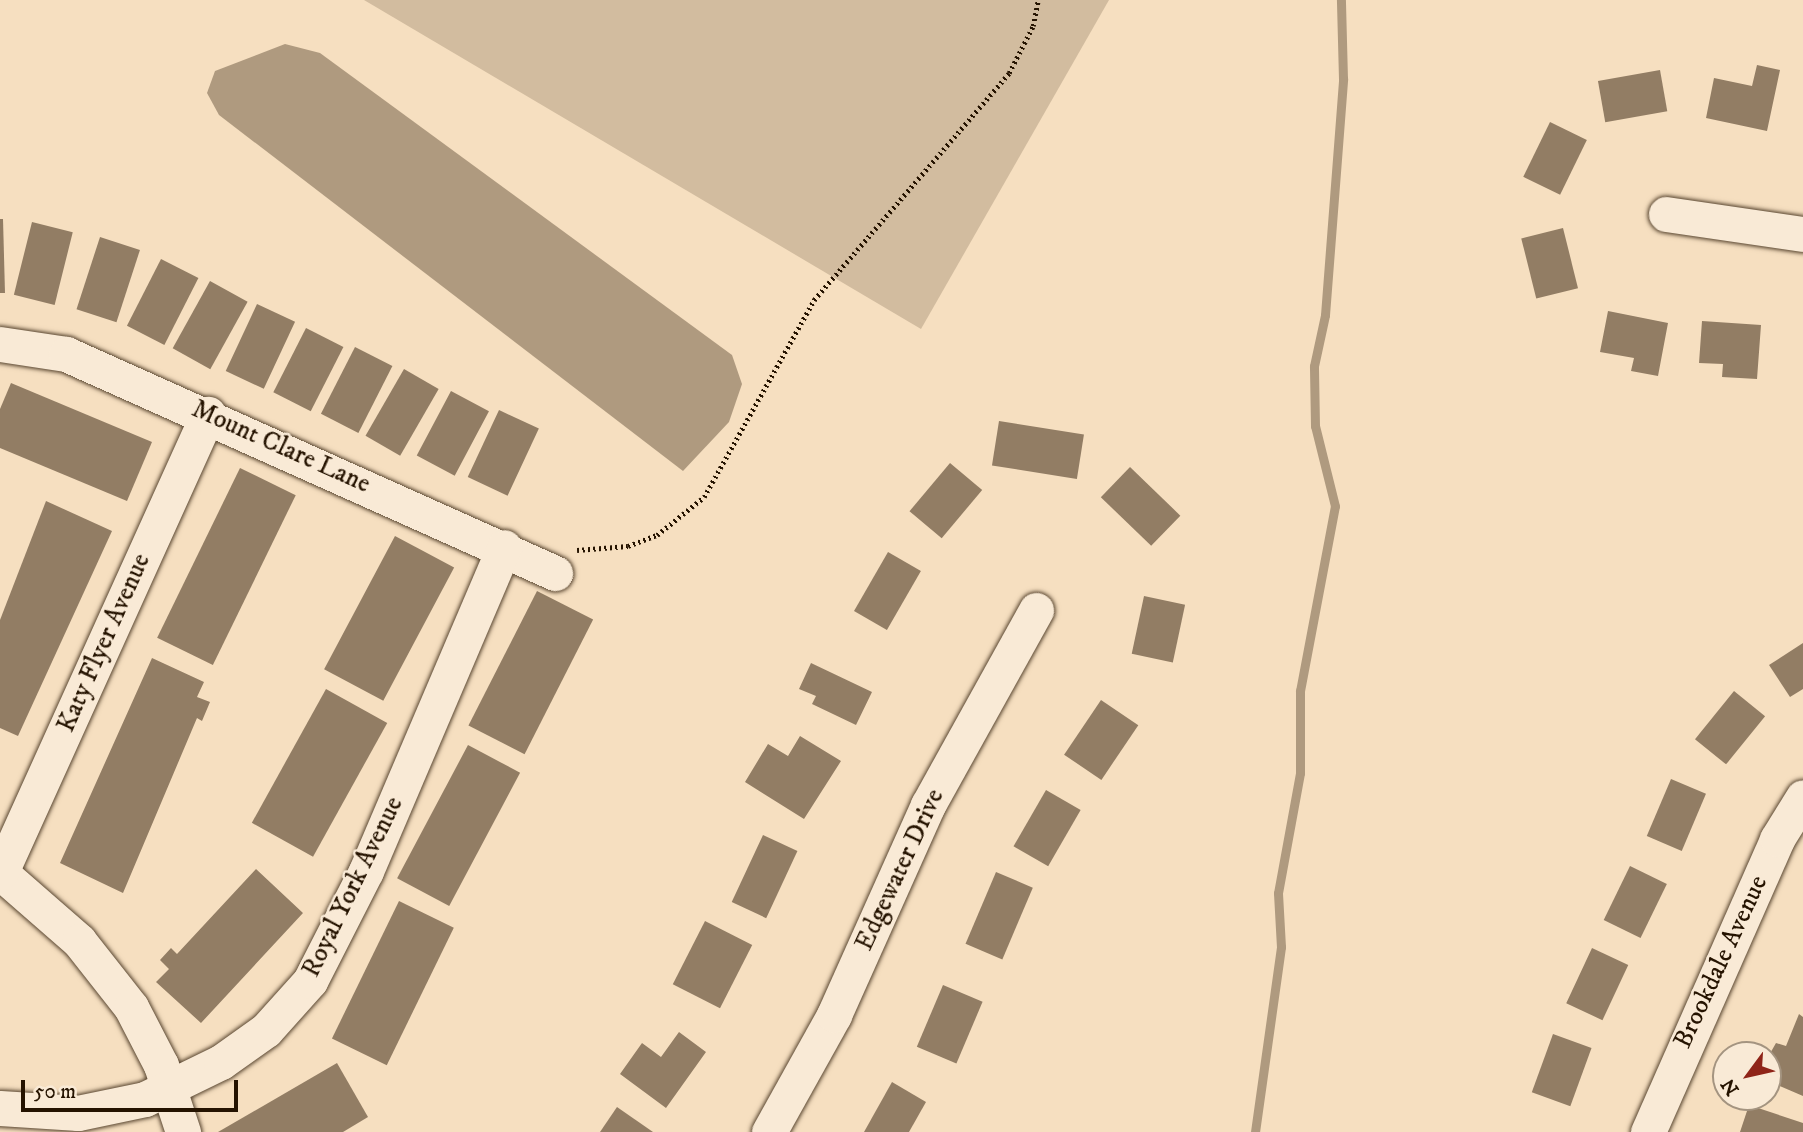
<!DOCTYPE html>
<html>
<head>
<meta charset="utf-8">
<style>
	body { margin:0 }
	#map { position:relative; width:1803px; height:1132px; overflow:hidden; background:#f6dfc0; font-family:"IM FELL DW Pica",serif }
	div>[style] { position:absolute }
	[style*='--x'] { left:calc(var(--x)*1px); top:calc(var(--y)*1px); width:calc(var(--w)*1px); rotate:calc(var(--a)*1deg) }
	.green>* { inset:0; background:#d2bc9f }
	.water>* { inset:0; background:#af9a7f }
	.stream>* { height:9px; margin:-4.5px; padding:0 4.5px; transform-origin:4.5px; border-radius:4.5px; background:#af9a7f }
	.building>* { inset:0; background:#927d64; transform-origin:0 0 }
	.path>* { height:4.5px; margin-top:-2.25px; transform-origin:0; background:repeating-linear-gradient(90deg,#251300 0 2px,transparent 0 5.5px) }
	.roads { filter:drop-shadow(0 0 2px #594630) drop-shadow(0 0 2px #594630) }
	.minor>* { height:35px; margin:-17.5px; padding:0 17.5px; transform-origin:17.5px; border-radius:17.5px; background:#f9ead6 }
	span { translate:-50% -50%; white-space:nowrap; text-align:center; line-height:1.15; -webkit-text-stroke:5px #f9ead6; paint-order:stroke }
	.street-label { font-size:26px; color:#251300 }
	.north { position:absolute; left:1712px; top:1041px; width:70px; height:70px; box-sizing:border-box; background:#f9ead6; border:2px solid #a49480; border-radius:50%; rotate:237deg; font-size:19px; font-weight:700; line-height:28px; text-align:center; color:#251300 }
	.north::after { content:''; display:block; margin:auto; width:24px; height:32px; background:#8f2418; clip-path:polygon(50% 0,100% 100%,50% 72%,0 100%) }
	.scale { position:absolute; left:21px; top:1080px; width:217px; height:32px; box-sizing:border-box; border:4px solid #251300; border-top:0; padding-left:9px; font-size:21px; line-height:24px; white-space:nowrap; color:#251300; -webkit-text-stroke:5px #f9ead6; paint-order:stroke }
</style>
</head>
<body>
<div id="map">
	<div class="green">
		<i style="clip-path:polygon(364px 0,1109px 0,921px 329px)"></i>
	</div>
	<div class="water">
		<i style="clip-path:polygon(285px 44px,320px 53px,732px 355px,742px 384px,729px 422px,683px 471px,219px 115px,207px 93px,215px 71px)"></i>
	</div>
	<div class="stream">
		<i style="--x:1255;--y:1132;--w:187;--a:-82"></i>
		<i style="--x:1281;--y:947;--w:54;--a:-93.2"></i>
		<i style="--x:1278;--y:893;--w:122;--a:-79.6"></i>
		<i style="--x:1300;--y:773;--w:82;--a:-90"></i>
		<i style="--x:1300;--y:691;--w:188;--a:-79.3"></i>
		<i style="--x:1335;--y:506;--w:82;--a:-104"></i>
		<i style="--x:1315;--y:426;--w:60;--a:-91"></i>
		<i style="--x:1314;--y:366;--w:52;--a:-77.8"></i>
		<i style="--x:1325;--y:315;--w:237;--a:-85.6"></i>
		<i style="--x:1343;--y:79;--w:79;--a:-91.5"></i>
	</div>
	<div class="building">
		<i style="clip-path:polygon(1757px 65px,1780px 70px,1767px 131px,1706px 118px,1714px 78px,1752px 86px)"></i>
		<i style="left:1660px;top:70px;width:42px;height:63px;rotate:80deg"></i>
		<i style="left:1550px;top:122px;width:41px;height:61px;rotate:26deg"></i>
		<i style="clip-path:polygon(0 219px,3px 219px,5px 293px,0 293px)"></i>
		<i style="left:32px;top:222px;width:42px;height:75px;rotate:14deg"></i>
		<i style="left:1563px;top:228px;width:62px;height:43px;rotate:76deg"></i>
		<i style="left:100px;top:237px;width:42px;height:76px;rotate:18deg"></i>
		<i style="left:161px;top:259px;width:42px;height:75px;rotate:27deg"></i>
		<i style="left:210px;top:281px;width:43px;height:77px;rotate:29deg"></i>
		<i style="left:257px;top:304px;width:42px;height:74px;rotate:25deg"></i>
		<i style="clip-path:polygon(1608px 311px,1668px 323px,1658px 376px,1631px 371px,1634px 358px,1600px 352px)"></i>
		<i style="clip-path:polygon(1702px 321px,1761px 325px,1757px 379px,1722px 377px,1723px 364px,1699px 363px)"></i>
		<i style="left:306px;top:328px;width:42px;height:72px;rotate:27deg"></i>
		<i style="left:355px;top:347px;width:42px;height:75px;rotate:27deg"></i>
		<i style="left:404px;top:369px;width:40px;height:77px;rotate:30deg"></i>
		<i style="clip-path:polygon(11px 383px,152px 442px,127px 501px,0 448px,0 409px)"></i>
		<i style="left:451px;top:391px;width:43px;height:73px;rotate:28deg"></i>
		<i style="left:499px;top:410px;width:44px;height:74px;rotate:25deg"></i>
		<i style="left:999px;top:421px;width:86px;height:45px;rotate:9deg"></i>
		<i style="left:950px;top:463px;width:42px;height:63px;rotate:40deg"></i>
		<i style="left:1130px;top:467px;width:70px;height:42px;rotate:44deg"></i>
		<i style="left:240px;top:468px;width:62px;height:189px;rotate:26deg"></i>
		<i style="clip-path:polygon(46px 501px,112px 531px,18px 736px,0 728px,0 620px)"></i>
		<i style="left:395px;top:536px;width:67px;height:151px;rotate:28deg"></i>
		<i style="left:888px;top:552px;width:38px;height:68px;rotate:30deg"></i>
		<i style="left:537px;top:591px;width:63px;height:151px;rotate:27deg"></i>
		<i style="left:1144px;top:596px;width:42px;height:59px;rotate:12deg"></i>
		<i style="clip-path:polygon(1803px 643px,1803px 689px,1790px 697px,1769px 665px)"></i>
		<i style="clip-path:polygon(152px 658px,204px 682px,197px 697px,210px 702px,202px 721px,197px 718px,123px 893px,60px 863px)"></i>
		<i style="clip-path:polygon(811px 663px,872px 692px,856px 725px,812px 704px,816px 696px,799px 689px)"></i>
		<i style="left:326px;top:689px;width:70px;height:153px;rotate:29deg"></i>
		<i style="left:1734px;top:691px;width:40px;height:62px;rotate:39deg"></i>
		<i style="left:1101px;top:700px;width:45px;height:66px;rotate:34deg"></i>
		<i style="clip-path:polygon(800px 736px,841px 761px,804px 819px,745px 782px,768px 744px,788px 756px)"></i>
		<i style="left:468px;top:745px;width:59px;height:151px;rotate:28deg"></i>
		<i style="left:1671px;top:779px;width:38px;height:62px;rotate:23deg"></i>
		<i style="left:1046px;top:790px;width:40px;height:65px;rotate:30deg"></i>
		<i style="left:763px;top:835px;width:38px;height:74px;rotate:25deg"></i>
		<i style="left:1630px;top:866px;width:41px;height:60px;rotate:26deg"></i>
		<i style="clip-path:polygon(256px 869px,303px 913px,201px 1023px,156px 982px,169px 969px,160px 960px,171px 948px,177px 954px)"></i>
		<i style="left:996px;top:872px;width:40px;height:78px;rotate:23deg"></i>
		<i style="left:399px;top:901px;width:61px;height:153px;rotate:26deg"></i>
		<i style="left:705px;top:921px;width:53px;height:71px;rotate:27deg"></i>
		<i style="left:1592px;top:948px;width:40px;height:61px;rotate:25deg"></i>
		<i style="left:943px;top:985px;width:43px;height:67px;rotate:23deg"></i>
		<i style="clip-path:polygon(1799px 1014px,1803px 1017px,1803px 1096px,1768px 1081px,1768px 1057px,1776px 1043px,1786px 1046px)"></i>
		<i style="clip-path:polygon(679px 1032px,706px 1052px,666px 1108px,620px 1074px,642px 1043px,661px 1057px)"></i>
		<i style="left:1553px;top:1034px;width:41px;height:62px;rotate:20deg"></i>
		<i style="clip-path:polygon(337px 1063px,368px 1117px,343px 1132px,218px 1132px)"></i>
		<i style="clip-path:polygon(892px 1082px,926px 1102px,909px 1132px,864px 1132px)"></i>
		<i style="clip-path:polygon(1749px 1105px,1803px 1123px,1803px 1132px,1740px 1132px)"></i>
		<i style="clip-path:polygon(617px 1107px,653px 1132px,600px 1132px)"></i>
	</div>
	<div class="path">
		<i style="--x:577;--y:550;--w:51;--a:-4.5"></i>
		<i style="--x:628;--y:546;--w:31;--a:-21"></i>
		<i style="--x:657;--y:535;--w:60;--a:-39"></i>
		<i style="--x:704;--y:497;--w:226;--a:-60.8"></i>
		<i style="--x:814;--y:300;--w:299;--a:-49.3"></i>
		<i style="--x:1009;--y:73;--w:53;--a:-62.9"></i>
		<i style="--x:1033;--y:26;--w:26;--a:-79"></i>
	</div>
	<div class="roads">
		<div class="minor">
			<i style="--x:1666;--y:214;--w:138;--a:8.3"></i>
			<i style="--x:0;--y:344;--w:67;--a:8.6"></i>
			<i style="--x:66;--y:354;--w:536;--a:24.13"></i>
			<i style="--x:0;--y:872;--w:105;--a:41.1"></i>
			<i style="--x:79;--y:941;--w:84;--a:51.8"></i>
			<i style="--x:131;--y:1007;--w:65;--a:62.7"></i>
			<i style="--x:161;--y:1065;--w:71;--a:71.8"></i>
			<i style="--x:1;--y:872;--w:503;--a:-65.68"></i>
			<i style="--x:0;--y:1108;--w:78;--a:3.7"></i>
			<i style="--x:78;--y:1113;--w:68;--a:-11.8"></i>
			<i style="--x:145;--y:1099;--w:85;--a:-26"></i>
			<i style="--x:221;--y:1062;--w:55;--a:-35.4"></i>
			<i style="--x:266;--y:1030;--w:66;--a:-48.1"></i>
			<i style="--x:310;--y:981;--w:123;--a:-63"></i>
			<i style="--x:366;--y:871;--w:352;--a:-66.9"></i>
			<i style="--x:769;--y:1132;--w:134;--a:-60.9"></i>
			<i style="--x:834;--y:1015;--w:230;--a:-65.9"></i>
			<i style="--x:928;--y:805;--w:223;--a:-61"></i>
			<i style="--x:1648;--y:1132;--w:320;--a:-66.2"></i>
			<i style="--x:1777;--y:839;--w:49;--a:-58.2"></i>
		</div>
	</div>
	<div class="street-label">
		<span style="left:281px;top:447px;rotate:24deg">Mount Clare Lane</span>
		<span style="left:104px;top:643px;rotate:-66deg">Katy Flyer Avenue</span>
		<span style="left:900px;top:870px;rotate:-65deg">Edgewater Drive</span>
		<span style="left:353px;top:887px;rotate:-64deg">Royal York Avenue</span>
		<span style="left:1721px;top:962px;rotate:-65deg">Brookdale Avenue</span>
	</div>
	<div class="north">N</div>
	<div class="scale">50 m</div>
</div>
</body>
</html>
